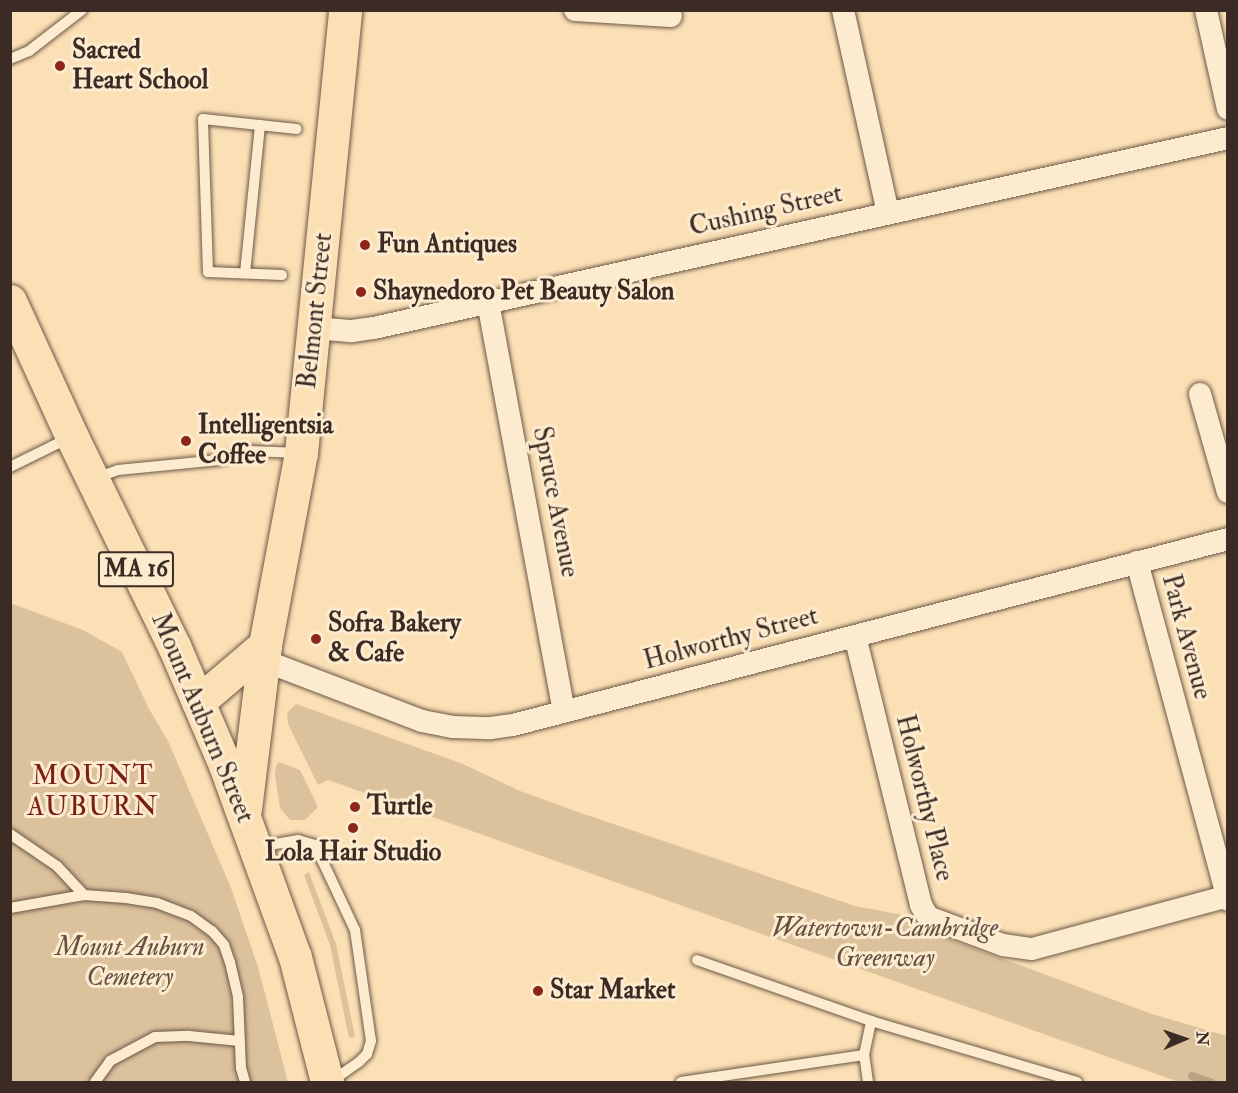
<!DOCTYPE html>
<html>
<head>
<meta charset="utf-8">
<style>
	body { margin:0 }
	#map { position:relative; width:1238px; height:1093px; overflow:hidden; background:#fce0b5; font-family:"IM FELL Double Pica",serif }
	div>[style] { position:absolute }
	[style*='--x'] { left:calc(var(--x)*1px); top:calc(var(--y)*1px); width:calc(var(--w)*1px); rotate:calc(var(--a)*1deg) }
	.green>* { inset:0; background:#dbc19c }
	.stream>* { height:8px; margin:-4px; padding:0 4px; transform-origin:4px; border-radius:4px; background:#baa284 }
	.roads { filter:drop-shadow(0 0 2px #6b5848) drop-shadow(0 0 2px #6b5848) }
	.service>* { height:10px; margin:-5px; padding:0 5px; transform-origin:5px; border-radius:5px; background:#fdebcf }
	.minor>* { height:22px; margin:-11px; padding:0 11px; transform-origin:11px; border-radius:11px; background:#fdebcf }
	.primary>* { height:33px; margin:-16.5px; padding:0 16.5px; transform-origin:16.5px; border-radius:16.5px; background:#fce0b5 }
	.dots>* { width:16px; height:16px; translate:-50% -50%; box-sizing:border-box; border:3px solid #fdebcf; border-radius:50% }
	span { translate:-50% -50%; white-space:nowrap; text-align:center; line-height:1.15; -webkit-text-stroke:6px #fdebcf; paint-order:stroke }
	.shield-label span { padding:2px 4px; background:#fdebcf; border:2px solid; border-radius:4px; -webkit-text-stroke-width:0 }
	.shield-label { font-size:24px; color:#3b2b24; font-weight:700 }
	.poi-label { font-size:26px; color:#3b2b24; font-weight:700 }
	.left { translate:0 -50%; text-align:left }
	.street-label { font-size:26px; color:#3b2b24 }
	.park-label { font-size:26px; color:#635042; font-style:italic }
	.neighbourhood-label { font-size:27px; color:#7a1f14; letter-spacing:1.5px }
	.frame { position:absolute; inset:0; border:12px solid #3b2b24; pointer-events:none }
	.north { position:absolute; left:1154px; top:1009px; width:60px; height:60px; -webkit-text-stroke:4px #fdebcf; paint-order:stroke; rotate:88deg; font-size:16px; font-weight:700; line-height:24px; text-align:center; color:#3b2b24 }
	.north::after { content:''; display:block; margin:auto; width:21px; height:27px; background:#3b2b24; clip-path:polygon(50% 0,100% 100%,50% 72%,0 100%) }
</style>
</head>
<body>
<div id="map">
	<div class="green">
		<i style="clip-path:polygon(10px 603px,83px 630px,122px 652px,149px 709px,168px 741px,231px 888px,258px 967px,288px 1082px,11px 1082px)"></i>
		<i style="clip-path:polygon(296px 704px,463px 764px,520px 791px,578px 812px,855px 906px,914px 917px,916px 927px,1152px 1014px,1227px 1036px,1227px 1082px,1179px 1082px,328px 780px,318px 785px,288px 724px,287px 713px)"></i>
		<i style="clip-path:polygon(279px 762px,300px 770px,318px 807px,305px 820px,290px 820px,280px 808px,275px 776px,276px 766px)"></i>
		<i style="clip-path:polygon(309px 872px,336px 944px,355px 1037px,349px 1038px,330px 945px,304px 875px)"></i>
	</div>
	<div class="stream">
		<i style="--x:1192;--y:1076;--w:20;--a:18"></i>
	</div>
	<div class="roads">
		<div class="service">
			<i style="--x:10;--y:59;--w:21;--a:-23"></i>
			<i style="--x:29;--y:51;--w:67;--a:-37.7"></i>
			<i style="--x:245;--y:273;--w:149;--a:-84.2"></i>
			<i style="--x:282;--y:275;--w:74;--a:-177.7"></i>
			<i style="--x:208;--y:272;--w:153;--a:-91.9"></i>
			<i style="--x:203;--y:119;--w:94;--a:6.1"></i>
			<i style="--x:10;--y:467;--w:66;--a:-26.2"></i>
			<i style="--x:96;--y:478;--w:23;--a:-20"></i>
			<i style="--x:118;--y:470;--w:102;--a:-5.6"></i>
			<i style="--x:220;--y:460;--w:31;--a:-17"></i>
			<i style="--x:250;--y:451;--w:49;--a:2.3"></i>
			<i style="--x:10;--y:834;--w:57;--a:34.2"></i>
			<i style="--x:57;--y:866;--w:40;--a:47"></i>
			<i style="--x:258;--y:847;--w:41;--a:-9.9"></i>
			<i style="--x:298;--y:840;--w:18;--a:16"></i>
			<i style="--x:315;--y:845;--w:94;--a:64.8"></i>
			<i style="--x:355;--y:930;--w:112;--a:81.8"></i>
			<i style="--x:371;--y:1041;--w:14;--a:107"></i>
			<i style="--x:367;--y:1054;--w:11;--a:135"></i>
			<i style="--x:359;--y:1062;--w:33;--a:145"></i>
			<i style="--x:10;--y:908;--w:75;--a:-10"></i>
			<i style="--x:84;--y:895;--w:42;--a:4.1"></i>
			<i style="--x:126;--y:898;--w:31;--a:9"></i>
			<i style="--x:157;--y:903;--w:36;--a:21"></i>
			<i style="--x:191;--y:916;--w:26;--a:36"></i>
			<i style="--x:212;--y:931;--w:18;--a:49"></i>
			<i style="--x:224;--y:945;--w:18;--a:71"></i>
			<i style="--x:230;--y:962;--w:36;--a:77"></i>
			<i style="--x:238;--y:997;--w:71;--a:87.6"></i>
			<i style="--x:241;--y:1068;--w:15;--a:74"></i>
			<i style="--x:697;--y:960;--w:184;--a:19.3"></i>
			<i style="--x:871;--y:1021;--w:215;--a:16.5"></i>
			<i style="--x:95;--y:1082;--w:26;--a:-54"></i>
			<i style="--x:110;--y:1061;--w:51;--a:-28.1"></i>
			<i style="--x:155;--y:1037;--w:34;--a:-2"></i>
			<i style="--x:189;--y:1036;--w:51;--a:5.6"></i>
			<i style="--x:681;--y:1082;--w:185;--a:-8.4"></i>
			<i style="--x:868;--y:1082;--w:27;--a:-98"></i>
			<i style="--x:864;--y:1055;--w:35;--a:-78"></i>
		</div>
		<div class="minor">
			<i style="--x:575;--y:10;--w:96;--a:3.6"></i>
			<i style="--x:843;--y:10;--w:208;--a:77.5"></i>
			<i style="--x:1206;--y:10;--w:101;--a:77.5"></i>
			<i style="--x:488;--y:302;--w:416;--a:79.5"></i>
			<i style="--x:315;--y:328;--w:37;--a:5"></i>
			<i style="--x:352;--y:331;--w:22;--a:-8"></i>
			<i style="--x:374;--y:328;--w:875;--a:-12.54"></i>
			<i style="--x:1200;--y:394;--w:102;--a:74.1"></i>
			<i style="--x:1137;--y:562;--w:350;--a:74.9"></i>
			<i style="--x:855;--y:636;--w:277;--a:76.2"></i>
			<i style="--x:921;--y:905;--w:14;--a:60"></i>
			<i style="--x:928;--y:917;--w:80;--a:20.5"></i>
			<i style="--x:1003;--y:945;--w:29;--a:8"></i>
			<i style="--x:1032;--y:949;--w:200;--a:-15.1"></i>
			<i style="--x:252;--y:656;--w:182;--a:20.9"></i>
			<i style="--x:422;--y:721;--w:32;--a:11"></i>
			<i style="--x:453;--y:727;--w:38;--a:2"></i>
			<i style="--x:491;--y:728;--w:22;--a:-8"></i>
			<i style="--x:513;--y:725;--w:739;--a:-14.58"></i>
		</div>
		<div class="primary">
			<i style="--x:10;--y:301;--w:149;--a:65.5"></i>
			<i style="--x:72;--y:437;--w:233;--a:64"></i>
			<i style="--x:174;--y:646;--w:129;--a:66.8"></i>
			<i style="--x:225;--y:765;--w:204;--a:70"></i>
			<i style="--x:295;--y:957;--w:129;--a:75.6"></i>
			<i style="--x:198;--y:702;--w:88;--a:-40.4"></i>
			<i style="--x:245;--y:809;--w:165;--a:-83"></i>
			<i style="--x:265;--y:645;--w:195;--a:-79.4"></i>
			<i style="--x:301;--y:453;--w:445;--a:-84.3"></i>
		</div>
	</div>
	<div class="dots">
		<i style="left:60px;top:66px;background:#8f2418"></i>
		<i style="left:365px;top:245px;background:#8f2418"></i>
		<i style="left:361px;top:292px;background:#8f2418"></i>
		<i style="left:186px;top:441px;background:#8f2418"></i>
		<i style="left:316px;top:639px;background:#8f2418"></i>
		<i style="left:355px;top:807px;background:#8f2418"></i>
		<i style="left:353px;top:828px;background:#8f2418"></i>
		<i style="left:538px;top:991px;background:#8f2418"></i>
	</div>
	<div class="shield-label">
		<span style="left:136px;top:569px">MA 16</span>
	</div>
	<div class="poi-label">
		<span class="left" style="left:72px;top:66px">Sacred<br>Heart School</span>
		<span class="left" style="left:377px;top:245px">Fun Antiques</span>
		<span class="left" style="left:373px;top:292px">Shaynedoro Pet Beauty Salon</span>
		<span class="left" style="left:198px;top:441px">Intelligentsia<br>Coffee</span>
		<span class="left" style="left:328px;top:639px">Sofra Bakery<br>&amp; Cafe</span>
		<span class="left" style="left:367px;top:807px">Turtle</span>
		<span style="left:353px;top:853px">Lola Hair Studio</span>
		<span class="left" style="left:550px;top:991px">Star Market</span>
	</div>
	<div class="street-label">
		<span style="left:766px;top:211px;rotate:-13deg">Cushing Street</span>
		<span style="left:316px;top:311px;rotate:-84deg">Belmont Street</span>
		<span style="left:555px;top:502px;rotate:79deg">Spruce Avenue</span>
		<span style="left:1186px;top:637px;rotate:75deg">Park Avenue</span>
		<span style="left:731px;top:639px;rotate:-15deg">Holworthy Street</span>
		<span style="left:202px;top:718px;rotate:67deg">Mount Auburn Street</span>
		<span style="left:924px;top:798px;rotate:76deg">Holworthy Place</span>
	</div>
	<div class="park-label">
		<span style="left:885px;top:944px">Watertown-Cambridge<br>Greenway</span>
		<span style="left:130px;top:963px">Mount Auburn<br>Cemetery</span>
	</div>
	<div class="neighbourhood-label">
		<span style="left:93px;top:791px">MOUNT<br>AUBURN</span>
	</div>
	<div class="frame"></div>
	<div class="north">N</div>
</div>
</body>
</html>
